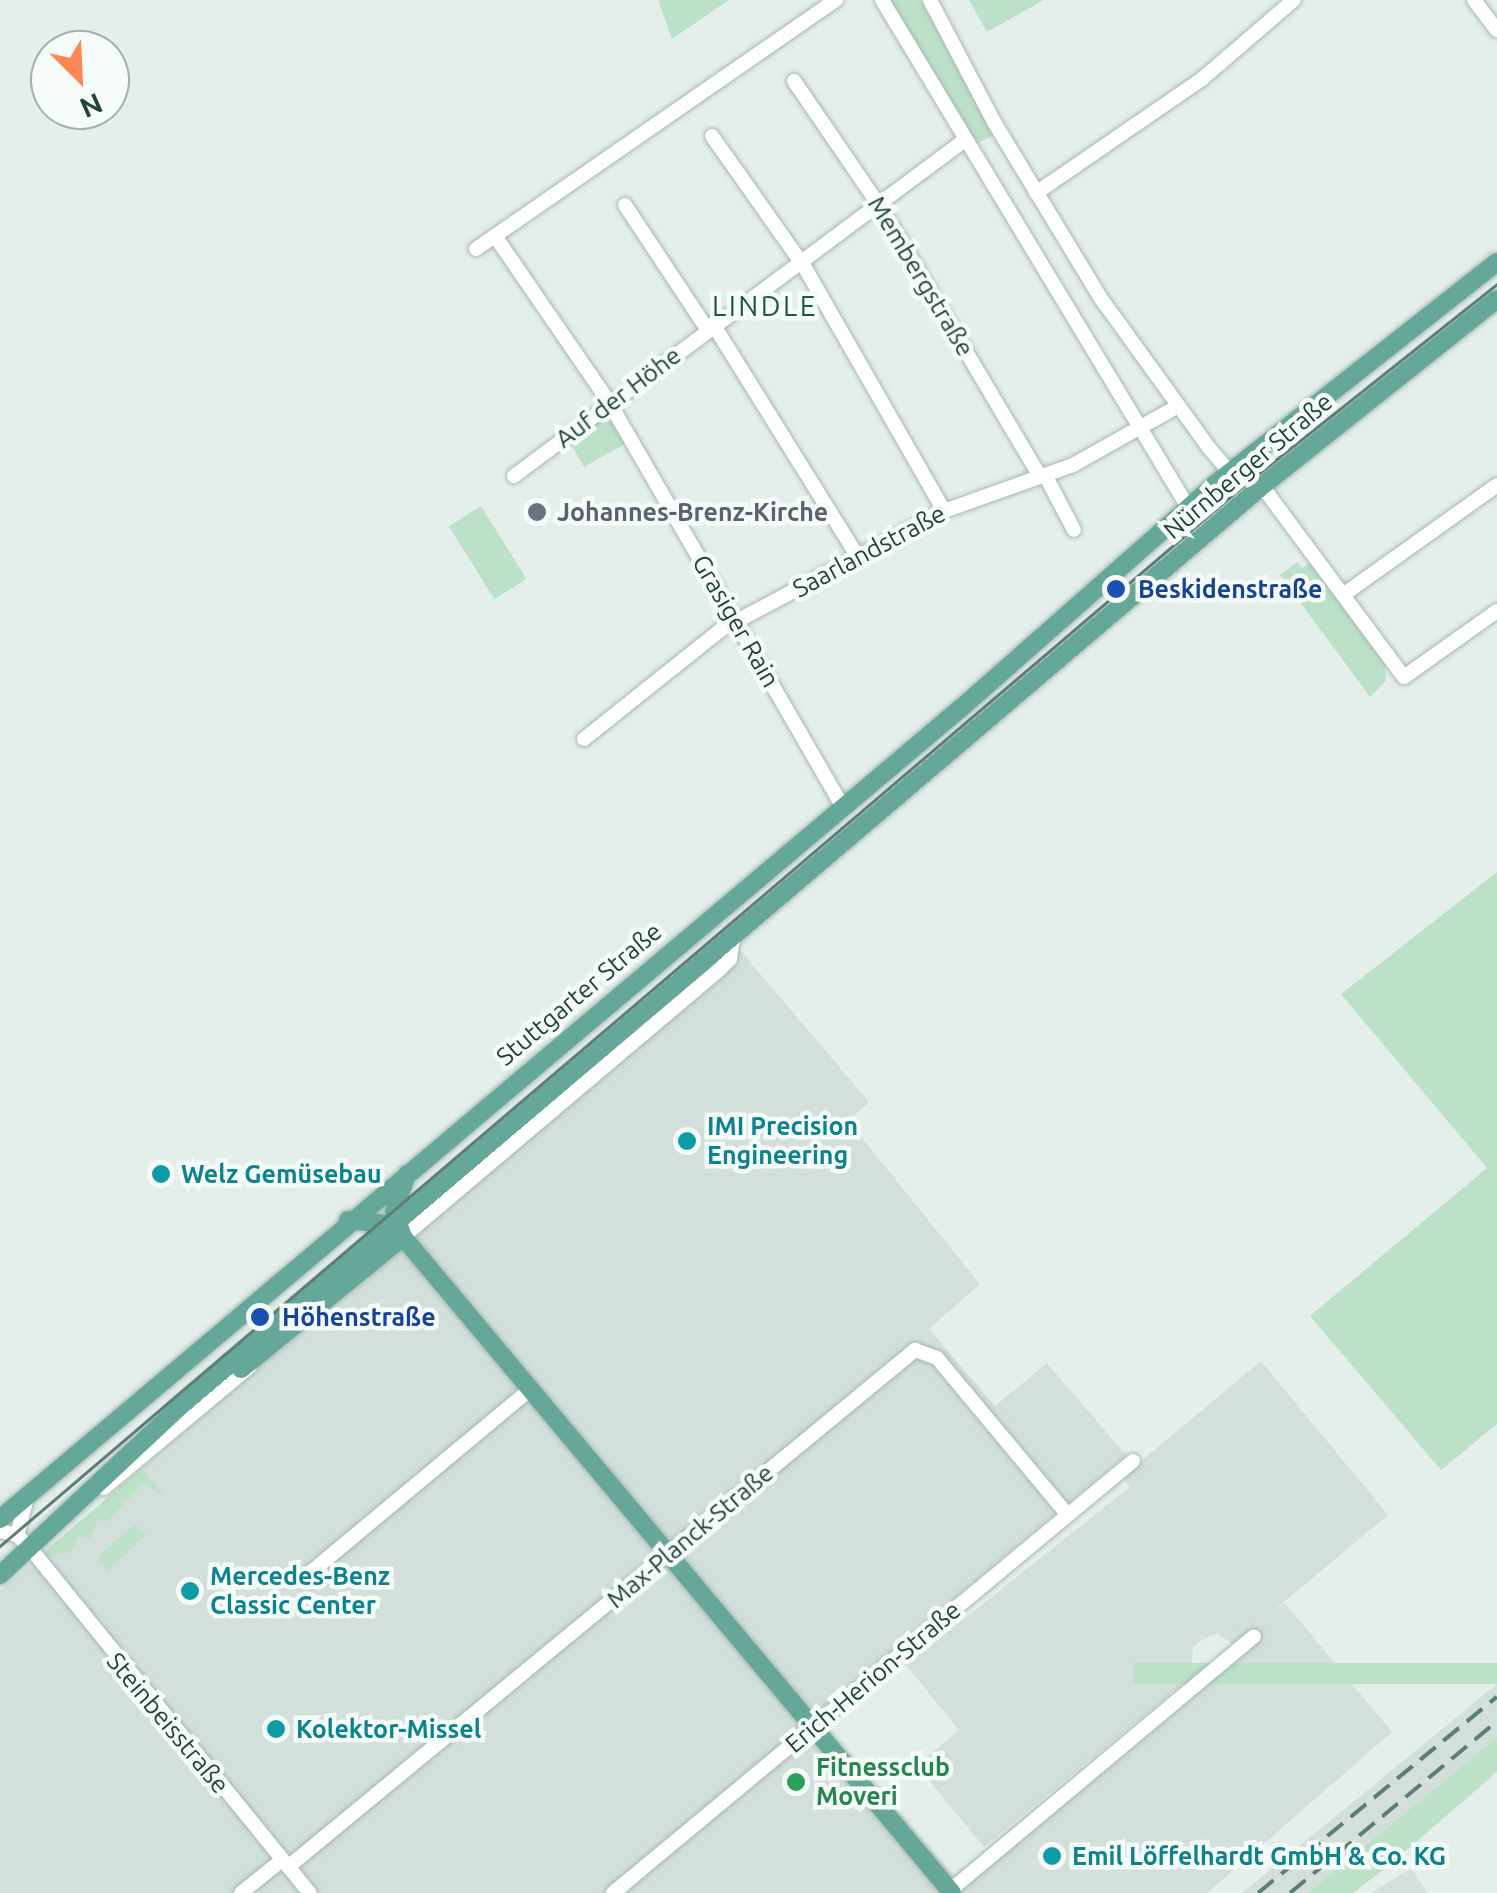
<!DOCTYPE html>
<html>
<head>
<meta charset="utf-8">
<style>
	body { margin:0 }
	#map { position:relative; width:1497px; height:1893px; overflow:hidden; background:#e4efeb; font-family:Ubuntu,sans-serif }
	div>[style] { position:absolute }
	[style*='--x'] { left:calc(var(--x)*1px); top:calc(var(--y)*1px); width:calc(var(--w)*1px); rotate:calc(var(--a)*1deg) }
	.built>* { inset:0; background:#d2dfda }
	.green>* { inset:0; background:#bce1c8; transform-origin:0 0 }
	.roads { filter:drop-shadow(0 0 2px #a6b8b3) drop-shadow(0 0 2px #a6b8b3) }
	.minor>* { height:14px; margin:-7px; padding:0 7px; transform-origin:7px; border-radius:7px; background:#fff }
	.major>* { height:18px; margin:-9px; padding:0 9px; transform-origin:9px; border-radius:9px; background:#65a89a }
	.tram>* { height:2.5px; margin:-1.25px; padding:0 1.25px; transform-origin:1.25px; border-radius:1.25px; background:#5c7e76 }
	.rail>* { height:4px; margin-top:-2px; transform-origin:0; background:repeating-linear-gradient(90deg,#5c7e76 0 20px,transparent 0 30px) }
	.dots>* { width:28px; height:28px; translate:-50% -50%; box-sizing:border-box; border:5px solid #f5fbf8; border-radius:50% }
	span { translate:-50% -50%; white-space:nowrap; text-align:center; line-height:1.15; -webkit-text-stroke:9px #f5fbf8; paint-order:stroke }
	.street-label { font-size:25px; color:#22423b }
	.worship-label { font-size:25px; color:#5b616d; font-weight:700 }
	.left { translate:0 -50%; text-align:left }
	.transit-label { font-size:25px; color:#164399; font-weight:700 }
	.culture-label { font-size:25px; color:#0d838f; font-weight:700 }
	.leisure-label { font-size:25px; color:#27864d; font-weight:700 }
	.neighbourhood-label { font-size:28px; color:#1b574b; letter-spacing:2.5px }
	.north { position:absolute; left:30px; top:30px; width:100px; height:100px; box-sizing:border-box; background:#f5fbf8; border:2px solid #a1b1ac; border-radius:50%; rotate:156deg; font-size:28px; font-weight:700; line-height:40px; text-align:center; color:#22423b }
	.north::after { content:''; display:block; margin:auto; width:35px; height:45px; background:#fd8654; clip-path:polygon(50% 0,100% 100%,50% 72%,0 100%) }
</style>
</head>
<body>
<div id="map">
	<div class="built">
		<i style="clip-path:polygon(739px 949px,869px 1102px,848px 1121px,980px 1284px,929px 1329px,995px 1406px,1047px 1363px,1126px 1455px,815px 1715px,954px 1876px,1234px 1645px,1217px 1633px,1203px 1639px,1193px 1648px,1191px 1677px,984px 1847px,917px 1766px,959px 1730px,906px 1665px,1130px 1487px,1122px 1477px,1261px 1361px,1388px 1515px,1272px 1612px,1285px 1603px,1392px 1732px,1207px 1893px,0 1893px,0 1591px)"></i>
		<i style="clip-path:polygon(1497px 1684px,1497px 1737px,1308px 1893px,1242px 1893px)"></i>
		<i style="clip-path:polygon(1411px 1869px,1428px 1893px,1372px 1893px,1380px 1887px)"></i>
	</div>
	<div class="green">
		<i style="clip-path:polygon(658px 0,729px 0,672px 39px)"></i>
		<i style="clip-path:polygon(890px 0,920px 0,995px 134px,977px 144px)"></i>
		<i style="clip-path:polygon(969px 0,1044px 0,987px 32px)"></i>
		<i style="clip-path:polygon(605px 412px,625px 444px,584px 467px,569px 441px)"></i>
		<i style="left:481px;top:506px;width:86px;height:38px;rotate:58deg"></i>
		<i style="clip-path:polygon(1312px 561px,1385px 664px,1386px 681px,1370px 697px,1280px 575px,1297px 562px,1302px 568px)"></i>
		<i style="clip-path:polygon(1497px 872px,1497px 1424px,1441px 1470px,1310px 1316px,1487px 1168px,1341px 994px)"></i>
		<i style="clip-path:polygon(142px 1469px,165px 1496px,143px 1483px,109px 1520px,97px 1521px,90px 1539px,79px 1536px,72px 1551px,45px 1558px,47px 1549px)"></i>
		<i style="left:134px;top:1524px;width:16px;height:51px;rotate:47deg"></i>
		<i style="left:1497px;top:1663px;width:21px;height:363px;rotate:90deg"></i>
		<i style="clip-path:polygon(1497px 1737px,1497px 1772px,1387px 1867px,1353px 1893px,1308px 1893px)"></i>
	</div>
	<div class="roads">
		<div class="minor">
			<i style="--x:882;--y:0;--w:592;--a:58.89"></i>
			<i style="--x:930;--y:0;--w:138;--a:62.3"></i>
			<i style="--x:994;--y:122;--w:208;--a:58.8"></i>
			<i style="--x:1102;--y:300;--w:183;--a:54.1"></i>
			<i style="--x:1209;--y:448;--w:32;--a:49"></i>
			<i style="--x:1230;--y:472;--w:35;--a:24"></i>
			<i style="--x:1262;--y:486;--w:238;--a:53.4"></i>
			<i style="--x:1404;--y:677;--w:114;--a:-35.4"></i>
			<i style="--x:1474;--y:0;--w:38;--a:53"></i>
			<i style="--x:794;--y:81;--w:158;--a:55.6"></i>
			<i style="--x:883;--y:211;--w:309;--a:59.4"></i>
			<i style="--x:712;--y:136;--w:161;--a:54.8"></i>
			<i style="--x:805;--y:268;--w:280;--a:60.2"></i>
			<i style="--x:1036;--y:193;--w:201;--a:-34.5"></i>
			<i style="--x:1202;--y:79;--w:121;--a:-40.7"></i>
			<i style="--x:625;--y:205;--w:149;--a:56.5"></i>
			<i style="--x:495;--y:236;--w:201;--a:55.5"></i>
			<i style="--x:609;--y:402;--w:468;--a:60"></i>
			<i style="--x:476;--y:249;--w:438;--a:-34.7"></i>
			<i style="--x:713;--y:324;--w:272;--a:58.1"></i>
			<i style="--x:1045;--y:475;--w:62;--a:62.2"></i>
			<i style="--x:514;--y:476;--w:562;--a:-36.69"></i>
			<i style="--x:1343;--y:595;--w:189;--a:-35.5"></i>
			<i style="--x:584;--y:739;--w:176;--a:-38.6"></i>
			<i style="--x:722;--y:629;--w:251;--a:-28"></i>
			<i style="--x:944;--y:511;--w:137;--a:-19.6"></i>
			<i style="--x:1073;--y:465;--w:120;--a:-29.3"></i>
			<i style="--x:403;--y:1237;--w:412;--a:-40.2"></i>
			<i style="--x:718;--y:971;--w:17;--a:-45"></i>
			<i style="--x:730;--y:959;--w:22;--a:-82"></i>
			<i style="--x:104;--y:1488;--w:189;--a:-39.8"></i>
			<i style="--x:0;--y:1531;--w:17;--a:13"></i>
			<i style="--x:17;--y:1535;--w:20;--a:45"></i>
			<i style="--x:31;--y:1549;--w:443;--a:51"></i>
			<i style="--x:17;--y:1535;--w:38;--a:-75"></i>
			<i style="--x:305;--y:1577;--w:294;--a:-39.8"></i>
			<i style="--x:288;--y:1867;--w:813;--a:-39.51"></i>
			<i style="--x:915;--y:1350;--w:23;--a:20"></i>
			<i style="--x:937;--y:1358;--w:204;--a:50.2"></i>
			<i style="--x:241;--y:1893;--w:53;--a:-38.8"></i>
			<i style="--x:613;--y:1893;--w:676;--a:-39.72"></i>
			<i style="--x:947;--y:1893;--w:400;--a:-39.9"></i>
		</div>
		<div class="major">
			<i style="--x:407;--y:1174;--w:39;--a:109"></i>
			<i style="--x:394;--y:1211;--w:28;--a:71"></i>
			<i style="--x:403;--y:1237;--w:855;--a:50.07"></i>
			<i style="--x:348;--y:1220;--w:47;--a:6.1"></i>
			<i style="--x:241;--y:1369;--w:209;--a:-39.2"></i>
			<i style="--x:0;--y:1519;--w:1256;--a:-40.16"></i>
			<i style="--x:960;--y:709;--w:340;--a:-41.4"></i>
			<i style="--x:1215;--y:484;--w:359;--a:-38.2"></i>
			<i style="--x:0;--y:1575;--w:250;--a:-43.1"></i>
			<i style="--x:183;--y:1404;--w:1417;--a:-40.39"></i>
			<i style="--x:1262;--y:486;--w:300;--a:-38.5"></i>
		</div>
	</div>
	<div class="tram">
		<i style="--x:0;--y:1546;--w:1627;--a:-40.46"></i>
		<i style="--x:1238;--y:490;--w:331;--a:-38.5"></i>
	</div>
	<div class="rail">
		<i style="--x:1258;--y:1893;--w:309;--a:-39.4"></i>
		<i style="--x:1290;--y:1893;--w:269;--a:-39.7"></i>
	</div>
	<div class="dots">
		<i style="left:537px;top:512px;background:#6b7280"></i>
		<i style="left:1116px;top:589px;background:#1a4fb4"></i>
		<i style="left:687px;top:1141px;background:#0f9aa8"></i>
		<i style="left:161px;top:1174px;background:#0f9aa8"></i>
		<i style="left:260px;top:1317px;background:#1a4fb4"></i>
		<i style="left:190px;top:1591px;background:#0f9aa8"></i>
		<i style="left:276px;top:1729px;background:#0f9aa8"></i>
		<i style="left:796px;top:1782px;background:#2e9e5b"></i>
		<i style="left:1052px;top:1856px;background:#0f9aa8"></i>
	</div>
	<div class="street-label">
		<span style="left:921px;top:276px;rotate:59deg">Membergstraße</span>
		<span style="left:618px;top:397px;rotate:-37deg">Auf der Höhe</span>
		<span style="left:1248px;top:466px;rotate:-40deg">Nürnberger Straße</span>
		<span style="left:869px;top:551px;rotate:-28deg">Saarlandstraße</span>
		<span style="left:736px;top:621px;rotate:60deg">Grasiger Rain</span>
		<span style="left:579px;top:994px;rotate:-40deg">Stuttgarter Straße</span>
		<span style="left:690px;top:1536px;rotate:-40deg">Max-Planck-Straße</span>
		<span style="left:873px;top:1677px;rotate:-40deg">Erich-Herion-Straße</span>
		<span style="left:168px;top:1723px;rotate:50deg">Steinbeisstraße</span>
	</div>
	<div class="worship-label">
		<span class="left" style="left:557px;top:512px">Johannes-Brenz-Kirche</span>
	</div>
	<div class="transit-label">
		<span class="left" style="left:1138px;top:589px">Beskidenstraße</span>
		<span class="left" style="left:282px;top:1317px">Höhenstraße</span>
	</div>
	<div class="culture-label">
		<span class="left" style="left:707px;top:1141px">IMI Precision<br>Engineering</span>
		<span class="left" style="left:181px;top:1174px">Welz Gemüsebau</span>
		<span class="left" style="left:210px;top:1591px">Mercedes-Benz<br>Classic Center</span>
		<span class="left" style="left:296px;top:1729px">Kolektor-Missel</span>
		<span class="left" style="left:1072px;top:1856px">Emil Löffelhardt GmbH &amp; Co. KG</span>
	</div>
	<div class="leisure-label">
		<span class="left" style="left:816px;top:1782px">Fitnessclub<br>Moveri</span>
	</div>
	<div class="neighbourhood-label">
		<span style="left:765px;top:306px">LINDLE</span>
	</div>
	<div class="north">N</div>
</div>
</body>
</html>
